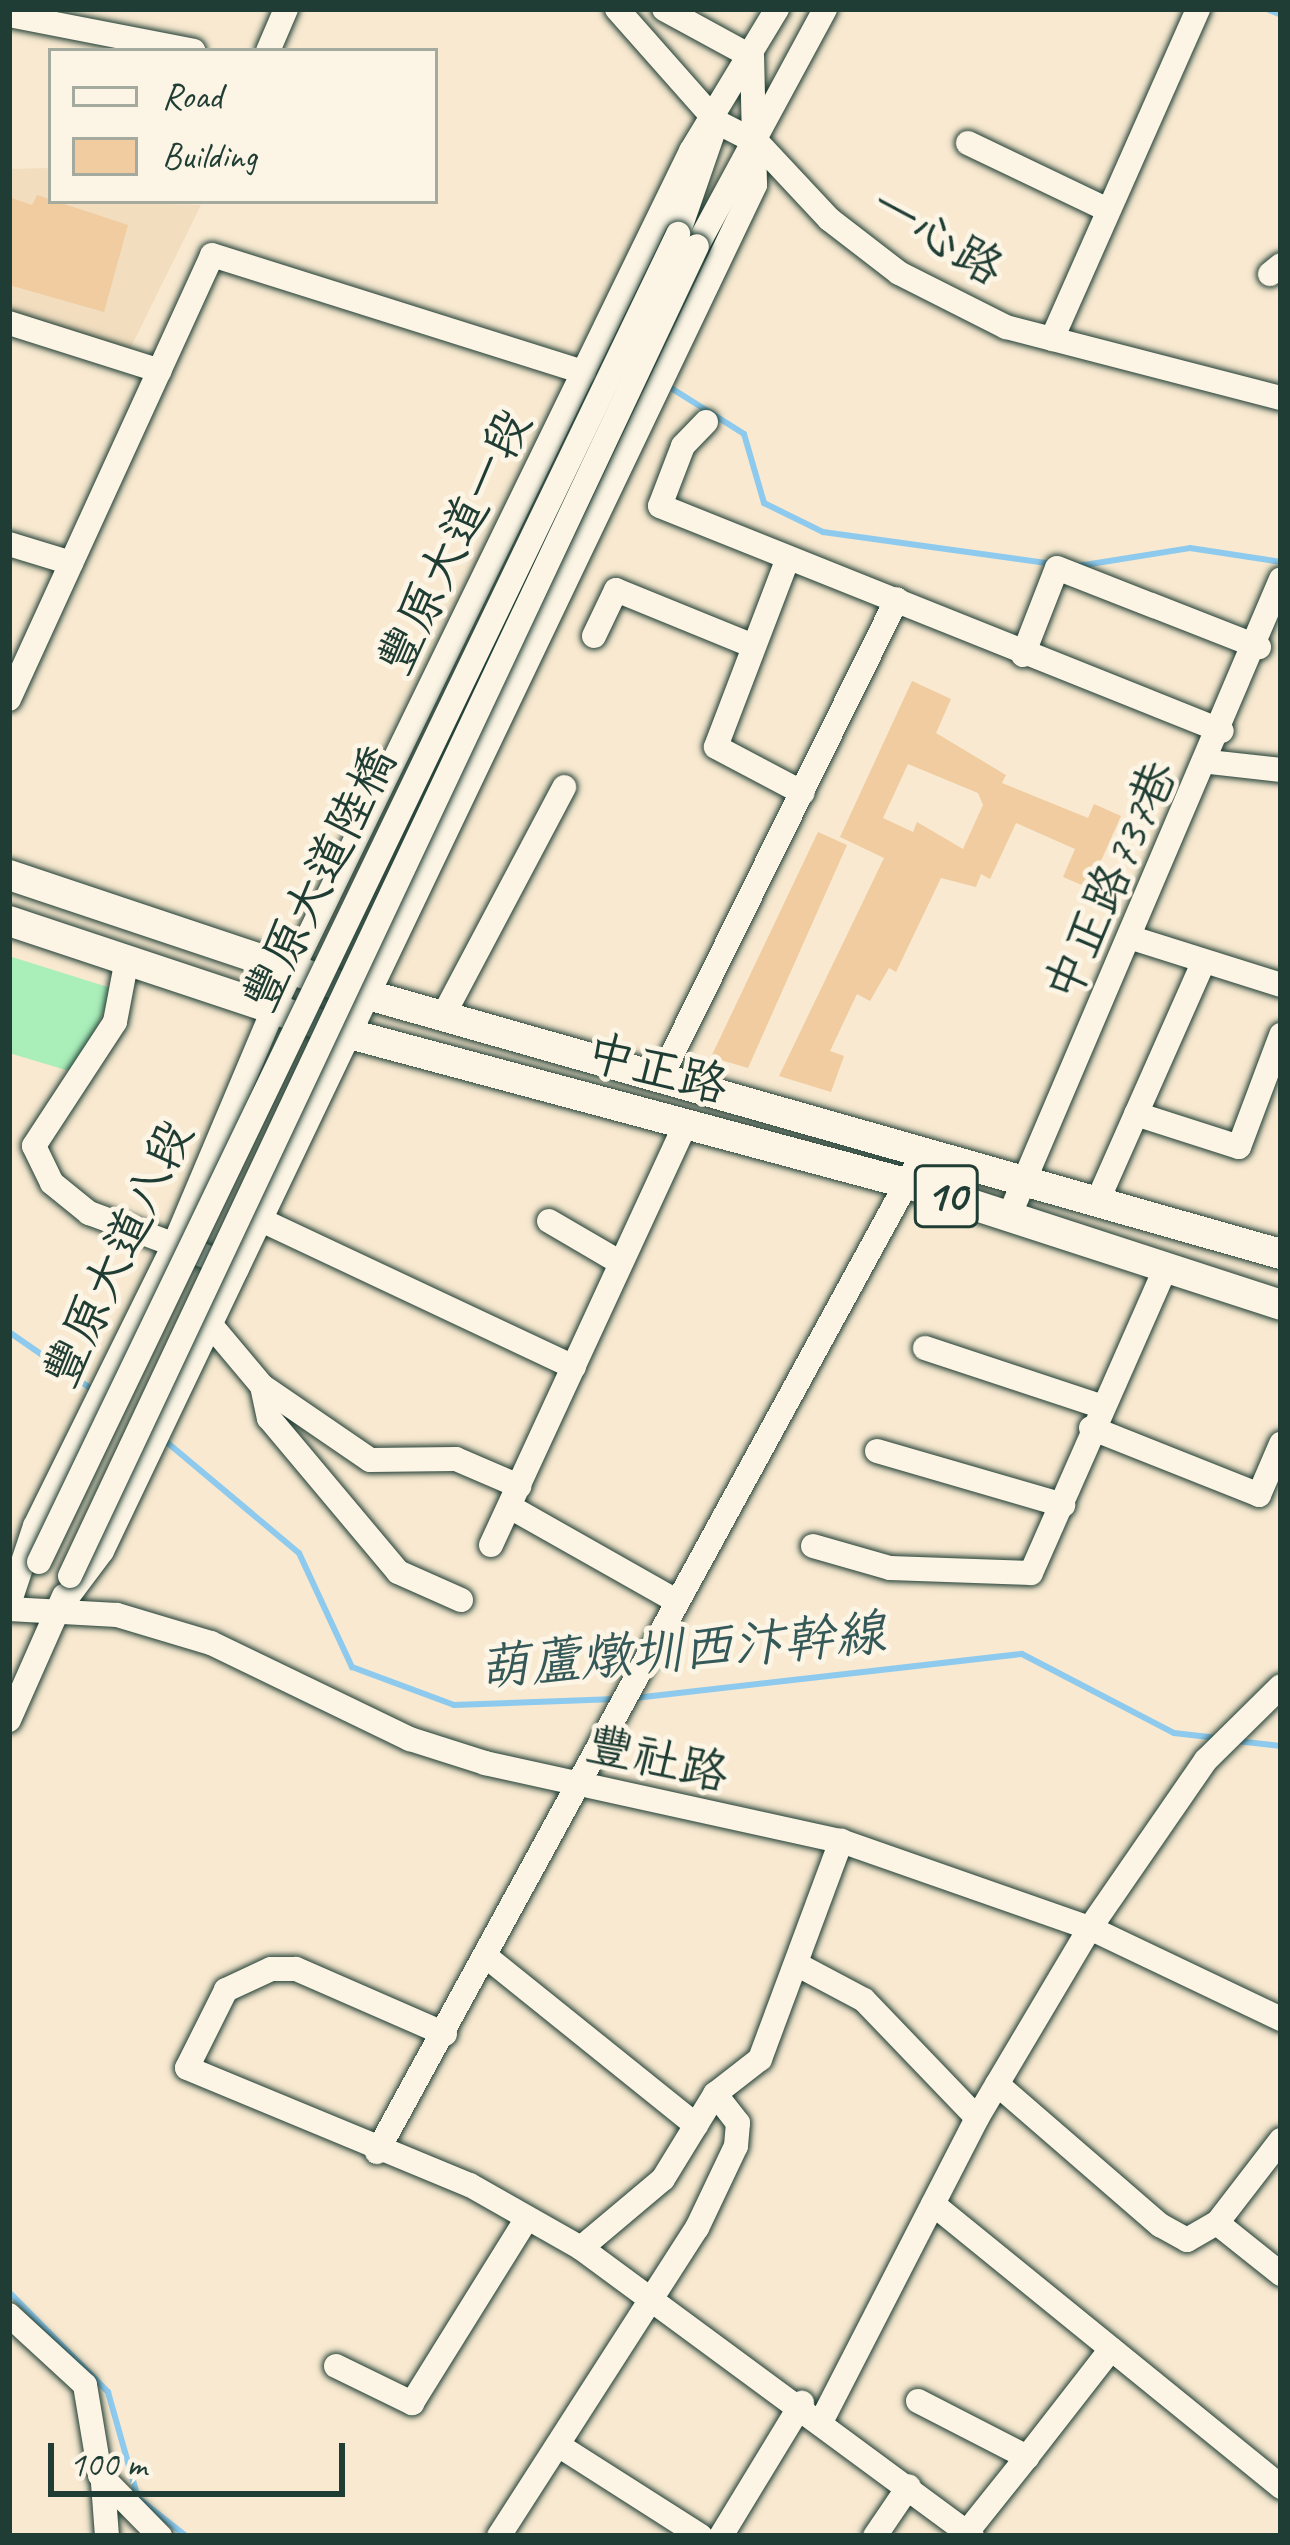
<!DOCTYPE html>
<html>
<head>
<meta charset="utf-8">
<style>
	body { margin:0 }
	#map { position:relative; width:1290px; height:2545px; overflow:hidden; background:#f8e9d0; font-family:Caveat,"LXGW WenKai TC",sans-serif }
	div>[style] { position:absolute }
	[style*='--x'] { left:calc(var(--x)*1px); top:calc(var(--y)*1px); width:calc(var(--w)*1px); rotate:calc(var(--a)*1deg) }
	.built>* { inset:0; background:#f2ddbf }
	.green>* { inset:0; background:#aaefba }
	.stream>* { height:6px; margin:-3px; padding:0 3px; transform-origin:3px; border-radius:3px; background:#8dcaee }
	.building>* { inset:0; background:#f0cca0 }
	.roads { filter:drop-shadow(0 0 3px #1f3d34) drop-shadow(0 0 3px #1f3d34) }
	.minor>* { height:24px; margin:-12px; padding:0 12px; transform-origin:12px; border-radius:12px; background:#fcf5e5 }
	.major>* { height:30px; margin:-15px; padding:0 15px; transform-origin:15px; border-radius:15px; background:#fcf5e5 }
	.bridges { filter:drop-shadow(0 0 3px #1f3d34) drop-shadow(0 0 3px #1f3d34) }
	.minor-bridge>* { height:24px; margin:-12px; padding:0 12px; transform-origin:12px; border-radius:12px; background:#fcf5e5 }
	span { translate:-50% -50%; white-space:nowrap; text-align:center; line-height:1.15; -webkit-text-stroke:10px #fcf5e5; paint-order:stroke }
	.shield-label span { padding:3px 9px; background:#fcf5e5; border:3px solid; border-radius:9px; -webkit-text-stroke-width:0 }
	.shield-label { font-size:45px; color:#1f3d34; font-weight:700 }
	.street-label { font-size:48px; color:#1f3d34 }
	.water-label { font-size:51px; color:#355959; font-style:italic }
	.frame { position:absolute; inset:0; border:12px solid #1f3d34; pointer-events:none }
	.legend { position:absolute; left:48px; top:48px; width:390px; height:156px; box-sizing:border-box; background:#fcf5e5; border:3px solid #a4ab9e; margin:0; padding:15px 21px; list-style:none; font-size:36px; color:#1f3d34 }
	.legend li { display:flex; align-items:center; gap:24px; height:60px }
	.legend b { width:60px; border:3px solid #a4ab9e }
	.scale { position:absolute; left:48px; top:2443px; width:297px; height:54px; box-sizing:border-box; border:6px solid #1f3d34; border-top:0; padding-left:15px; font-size:36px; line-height:42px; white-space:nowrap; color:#1f3d34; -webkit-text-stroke:9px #fcf5e5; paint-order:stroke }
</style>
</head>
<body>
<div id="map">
	<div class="built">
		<i style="clip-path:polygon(51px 168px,51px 201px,201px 205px,130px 349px,9px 311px,9px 169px)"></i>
	</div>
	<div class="green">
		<i style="clip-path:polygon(9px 956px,114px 989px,76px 1073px,9px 1053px)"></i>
	</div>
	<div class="stream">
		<i style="--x:1267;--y:9;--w:15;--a:23"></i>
		<i style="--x:671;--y:388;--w:86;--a:32.2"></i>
		<i style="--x:744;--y:434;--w:72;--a:73.8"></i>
		<i style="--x:764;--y:503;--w:66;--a:26.2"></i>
		<i style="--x:823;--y:532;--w:232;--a:7.9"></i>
		<i style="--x:1078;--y:566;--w:113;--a:-9.1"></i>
		<i style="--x:1190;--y:548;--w:92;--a:8.7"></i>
		<i style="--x:9;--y:1332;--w:102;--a:34.6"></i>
		<i style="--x:163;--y:1439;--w:177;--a:40"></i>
		<i style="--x:299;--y:1553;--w:126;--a:65.1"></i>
		<i style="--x:352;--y:1667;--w:109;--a:20.4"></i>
		<i style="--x:454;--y:1705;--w:162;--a:-2.1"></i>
		<i style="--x:635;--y:1698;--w:389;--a:-6.5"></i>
		<i style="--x:1022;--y:1654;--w:171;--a:27.5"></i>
		<i style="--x:1174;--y:1733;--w:44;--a:6.5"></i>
		<i style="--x:1237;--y:1741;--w:44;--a:6.5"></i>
		<i style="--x:9;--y:2292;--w:141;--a:45.3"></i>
		<i style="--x:108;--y:2392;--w:110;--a:74.2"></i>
		<i style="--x:138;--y:2498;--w:61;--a:38.4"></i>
	</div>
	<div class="building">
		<i style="clip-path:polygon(37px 195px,128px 225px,104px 312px,9px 285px,9px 197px,32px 205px)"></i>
		<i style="clip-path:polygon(evenodd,912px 681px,951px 699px,936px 733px,1006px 775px,1002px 783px,1088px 818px,1094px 804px,1121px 816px,1089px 888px,1063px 877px,1075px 849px,1016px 823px,990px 879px,981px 874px,976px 887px,941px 878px,896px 972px,889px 968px,870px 1001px,857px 994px,830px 1051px,844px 1056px,831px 1092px,779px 1076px,884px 858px,840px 837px,912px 681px,908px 764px,978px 793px,983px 805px,963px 849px,917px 822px,913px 832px,883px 818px,908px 764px)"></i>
		<i style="clip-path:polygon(818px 832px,847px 845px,748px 1068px,711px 1057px)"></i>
	</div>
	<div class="roads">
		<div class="minor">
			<i style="--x:617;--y:9;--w:151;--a:48.5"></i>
			<i style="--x:717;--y:122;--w:46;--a:27.1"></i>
			<i style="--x:758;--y:143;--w:104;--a:46.9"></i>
			<i style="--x:829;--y:219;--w:88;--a:37.6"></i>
			<i style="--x:899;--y:273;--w:120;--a:26.8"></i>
			<i style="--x:1006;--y:327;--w:284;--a:14.5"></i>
			<i style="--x:9;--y:15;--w:188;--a:11"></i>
			<i style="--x:268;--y:51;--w:46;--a:-66.8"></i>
			<i style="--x:968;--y:143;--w:153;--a:25.6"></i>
			<i style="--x:678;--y:234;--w:116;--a:-70.9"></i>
			<i style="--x:697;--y:246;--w:269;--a:-61.6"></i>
			<i style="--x:1270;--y:274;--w:14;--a:-39"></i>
			<i style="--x:9;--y:323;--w:158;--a:17.6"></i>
			<i style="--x:1052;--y:339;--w:361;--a:-66.1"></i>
			<i style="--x:706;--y:422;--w:33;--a:134"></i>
			<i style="--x:683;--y:446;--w:64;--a:111"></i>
			<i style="--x:660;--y:506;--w:605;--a:21.82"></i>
			<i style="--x:9;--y:544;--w:65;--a:17"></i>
			<i style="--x:788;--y:558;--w:202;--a:110.9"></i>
			<i style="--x:716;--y:747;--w:98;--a:27.9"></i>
			<i style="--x:594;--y:636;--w:51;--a:-64.4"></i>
			<i style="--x:616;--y:590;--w:146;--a:22.2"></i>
			<i style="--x:1023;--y:655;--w:93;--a:-68.7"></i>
			<i style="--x:1057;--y:568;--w:217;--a:21.4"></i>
			<i style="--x:9;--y:699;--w:488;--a:-65.4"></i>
			<i style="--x:212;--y:255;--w:390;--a:17.5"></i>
			<i style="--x:1209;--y:762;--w:72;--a:6.3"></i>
			<i style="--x:1132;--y:938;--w:156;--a:17.5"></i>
			<i style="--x:127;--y:959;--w:64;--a:100.8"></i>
			<i style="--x:115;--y:1022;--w:148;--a:123.2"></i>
			<i style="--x:34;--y:1146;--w:41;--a:64.1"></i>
			<i style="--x:52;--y:1183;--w:48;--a:39"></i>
			<i style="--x:89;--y:1213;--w:158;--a:20.4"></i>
			<i style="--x:443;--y:1016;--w:259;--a:-62.1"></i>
			<i style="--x:660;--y:1079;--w:535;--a:-63.72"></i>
			<i style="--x:1136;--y:1114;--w:108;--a:17.8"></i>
			<i style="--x:1239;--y:1147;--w:120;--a:-69.4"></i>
			<i style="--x:1098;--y:1200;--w:261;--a:-66.1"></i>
			<i style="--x:1010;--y:1214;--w:690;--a:-66.89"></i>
			<i style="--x:259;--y:1219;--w:348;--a:25.2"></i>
			<i style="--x:549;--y:1221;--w:83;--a:30.3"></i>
			<i style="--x:210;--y:1324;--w:81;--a:50"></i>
			<i style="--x:262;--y:1386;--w:131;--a:34.4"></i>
			<i style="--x:370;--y:1460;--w:86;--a:-0.7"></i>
			<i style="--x:456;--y:1459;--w:69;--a:23.2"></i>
			<i style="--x:925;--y:1348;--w:184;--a:18.3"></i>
			<i style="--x:262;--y:1386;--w:33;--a:78"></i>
			<i style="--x:269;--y:1418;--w:201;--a:50"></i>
			<i style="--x:398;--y:1572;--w:69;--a:24"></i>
			<i style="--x:1091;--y:1428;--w:181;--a:21.7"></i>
			<i style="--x:1259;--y:1495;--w:56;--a:-66.7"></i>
			<i style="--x:877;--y:1451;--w:194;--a:16.2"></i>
			<i style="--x:519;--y:1512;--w:180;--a:29.5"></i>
			<i style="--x:491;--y:1545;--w:465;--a:-65.2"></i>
			<i style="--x:813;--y:1546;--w:80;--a:15.9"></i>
			<i style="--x:890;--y:1568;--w:141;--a:2"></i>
			<i style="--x:1031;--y:1573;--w:332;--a:-66.2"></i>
			<i style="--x:9;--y:1604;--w:82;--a:-71.6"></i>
			<i style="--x:35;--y:1526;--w:311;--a:-63.7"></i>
			<i style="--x:173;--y:1247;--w:263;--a:-67.1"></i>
			<i style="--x:275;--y:1005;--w:950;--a:-64.03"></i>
			<i style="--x:691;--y:151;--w:166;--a:-58.8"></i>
			<i style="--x:60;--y:1607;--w:70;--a:-53.1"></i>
			<i style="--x:102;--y:1551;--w:1514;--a:-64.45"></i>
			<i style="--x:755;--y:185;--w:128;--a:-91.3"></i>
			<i style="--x:752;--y:57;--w:100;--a:-151.4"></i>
			<i style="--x:9;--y:1609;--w:108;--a:3.2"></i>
			<i style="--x:117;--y:1615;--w:98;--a:16.6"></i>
			<i style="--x:211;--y:1643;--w:221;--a:25.8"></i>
			<i style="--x:410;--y:1739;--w:79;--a:17.7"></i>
			<i style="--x:485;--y:1763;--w:364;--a:12.4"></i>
			<i style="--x:841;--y:1841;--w:264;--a:19.3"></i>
			<i style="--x:1090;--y:1928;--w:212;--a:25.5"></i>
			<i style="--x:9;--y:1720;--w:136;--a:-66.1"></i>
			<i style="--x:488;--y:1958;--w:267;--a:38.8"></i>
			<i style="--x:800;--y:1966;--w:72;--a:28"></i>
			<i style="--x:864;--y:2000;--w:163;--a:46.2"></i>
			<i style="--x:445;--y:2034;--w:163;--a:-156.4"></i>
			<i style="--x:296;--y:1969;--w:25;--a:180"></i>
			<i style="--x:271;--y:1969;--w:50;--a:155"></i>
			<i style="--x:226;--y:1990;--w:87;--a:116.6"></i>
			<i style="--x:187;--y:2068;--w:306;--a:22.5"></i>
			<i style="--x:470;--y:2185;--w:128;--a:29.6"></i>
			<i style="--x:581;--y:2248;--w:486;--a:36.4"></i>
			<i style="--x:997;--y:2084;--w:216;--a:40.9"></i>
			<i style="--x:1160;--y:2225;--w:31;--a:29"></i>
			<i style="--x:1187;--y:2240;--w:34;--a:-30"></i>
			<i style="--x:377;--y:2152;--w:1138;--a:-61.34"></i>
			<i style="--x:933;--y:2204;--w:449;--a:39.1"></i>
			<i style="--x:1217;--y:2223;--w:105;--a:-52.4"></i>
			<i style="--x:1217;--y:2223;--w:82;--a:38.6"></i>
			<i style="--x:581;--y:2248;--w:107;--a:-40.1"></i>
			<i style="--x:663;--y:2179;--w:100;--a:-58.5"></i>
			<i style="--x:715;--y:2094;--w:57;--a:-37.9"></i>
			<i style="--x:760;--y:2059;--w:233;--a:-69.6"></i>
			<i style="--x:9;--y:2315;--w:103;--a:42.6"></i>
			<i style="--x:85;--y:2385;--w:91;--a:80.5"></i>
			<i style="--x:100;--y:2475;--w:86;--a:45.5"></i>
			<i style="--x:336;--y:2366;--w:85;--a:26"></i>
			<i style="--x:412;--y:2403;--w:218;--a:-58.1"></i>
			<i style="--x:918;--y:2401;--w:123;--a:27.2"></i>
			<i style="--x:1027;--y:2457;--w:137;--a:-52.1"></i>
			<i style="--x:823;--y:2418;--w:337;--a:-62.8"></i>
			<i style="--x:977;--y:2118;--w:221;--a:-59.3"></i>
			<i style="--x:1090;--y:1928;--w:204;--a:-55.4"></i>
			<i style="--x:1206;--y:1760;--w:105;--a:-44.6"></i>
			<i style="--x:558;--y:2445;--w:169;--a:32.5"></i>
			<i style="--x:103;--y:2483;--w:53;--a:85.7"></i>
			<i style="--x:967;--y:2532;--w:96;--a:-51.3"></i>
			<i style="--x:499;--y:2536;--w:366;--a:-57.3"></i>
			<i style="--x:697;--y:2228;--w:91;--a:-64.6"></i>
			<i style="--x:736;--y:2146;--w:23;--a:-85"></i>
			<i style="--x:738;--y:2123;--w:37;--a:-128"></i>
			<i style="--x:721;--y:2536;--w:156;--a:-58.7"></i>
			<i style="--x:875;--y:2536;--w:60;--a:-55.8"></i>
		</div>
		<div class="major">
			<i style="--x:9;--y:875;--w:375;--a:18.5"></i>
			<i style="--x:365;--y:994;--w:952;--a:15.85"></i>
			<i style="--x:9;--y:921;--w:355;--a:18.4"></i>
			<i style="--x:346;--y:1033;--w:583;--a:15.01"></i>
			<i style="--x:909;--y:1184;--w:391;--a:18"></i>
		</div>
	</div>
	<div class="bridges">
		<div class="minor-bridge">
			<i style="--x:39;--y:1562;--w:1474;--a:-64.3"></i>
			<i style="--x:70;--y:1576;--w:1470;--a:-64.76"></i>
		</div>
	</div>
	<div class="shield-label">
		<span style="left:946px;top:1196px">10</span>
	</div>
	<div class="street-label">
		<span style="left:937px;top:236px;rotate:31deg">一心路</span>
		<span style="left:454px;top:542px;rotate:-64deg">豐原大道一段</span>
		<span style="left:319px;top:879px;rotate:-64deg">豐原大道陸橋</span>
		<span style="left:1111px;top:881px;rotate:-66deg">中正路737巷</span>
		<span style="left:657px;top:1069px;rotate:15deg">中正路</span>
		<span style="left:118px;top:1254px;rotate:-65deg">豐原大道八段</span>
		<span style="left:657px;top:1759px;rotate:13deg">豐社路</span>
	</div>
	<div class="water-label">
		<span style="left:682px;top:1650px;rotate:-5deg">葫蘆燉圳西汴幹線</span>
	</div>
	<div class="frame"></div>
	<ul class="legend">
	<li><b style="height:15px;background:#fcf5e5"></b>Road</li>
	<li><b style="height:33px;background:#f0cca0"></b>Building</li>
	</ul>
	<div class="scale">100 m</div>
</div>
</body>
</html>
